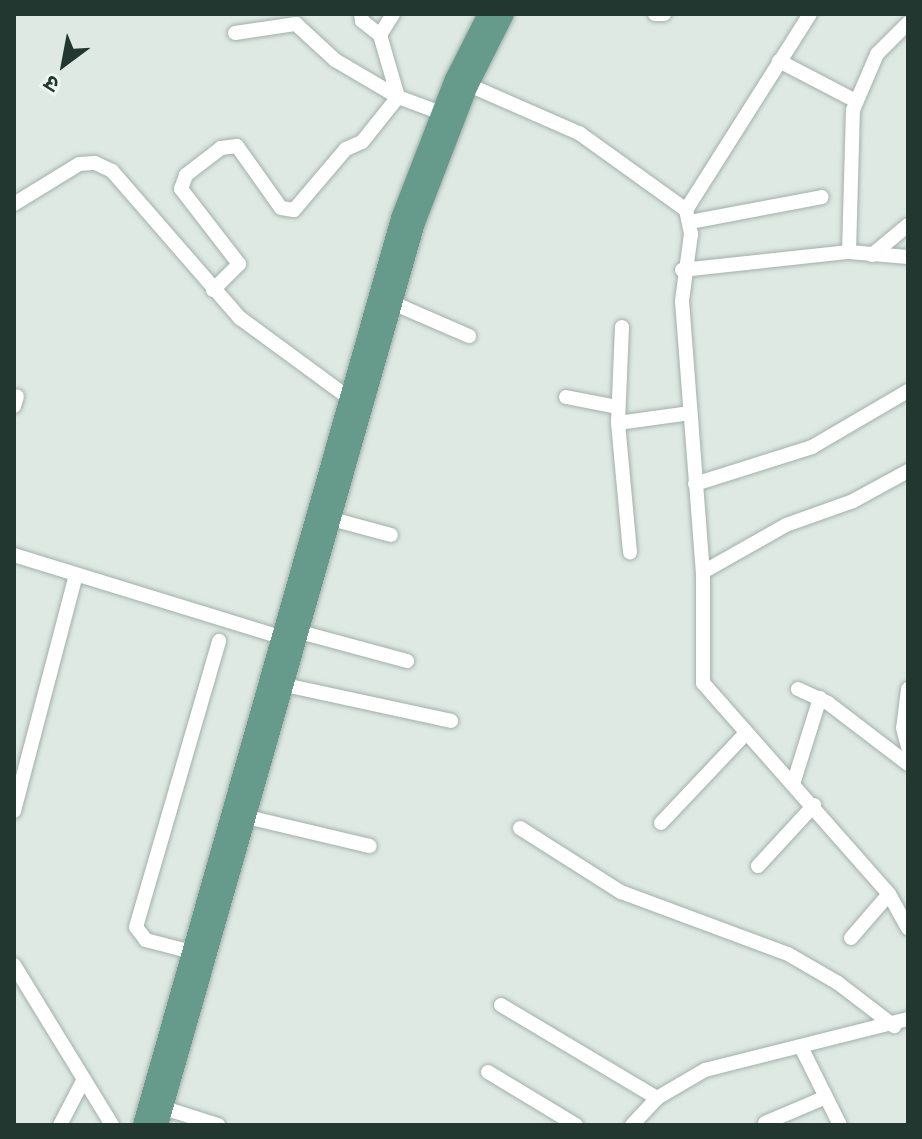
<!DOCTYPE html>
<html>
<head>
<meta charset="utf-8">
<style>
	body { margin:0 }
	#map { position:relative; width:922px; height:1139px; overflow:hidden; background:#dee9e4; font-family:"Archivo Narrow","Noto Sans Devanagari",sans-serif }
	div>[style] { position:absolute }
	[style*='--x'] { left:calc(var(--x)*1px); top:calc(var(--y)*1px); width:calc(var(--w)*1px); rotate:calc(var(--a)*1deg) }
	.roads { filter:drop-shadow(0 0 2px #a2b0aa) drop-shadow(0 0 2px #a2b0aa) }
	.minor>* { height:14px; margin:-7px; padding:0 7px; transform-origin:7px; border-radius:7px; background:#fff }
	.major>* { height:18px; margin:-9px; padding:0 9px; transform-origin:9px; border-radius:9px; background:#669b8b }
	span { translate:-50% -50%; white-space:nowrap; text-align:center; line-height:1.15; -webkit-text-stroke:8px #eef6f2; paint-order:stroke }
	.frame { position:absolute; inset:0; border:16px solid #213730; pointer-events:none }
	.north { position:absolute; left:24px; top:24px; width:80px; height:80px; -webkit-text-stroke:6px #eef6f2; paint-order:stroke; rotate:212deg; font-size:22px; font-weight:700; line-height:32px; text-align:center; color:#213730 }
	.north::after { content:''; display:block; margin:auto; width:28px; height:36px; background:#213730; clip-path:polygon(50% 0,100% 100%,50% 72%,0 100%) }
</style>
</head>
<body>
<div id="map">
	<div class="roads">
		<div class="minor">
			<i style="--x:655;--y:14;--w:9;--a:0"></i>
			<i style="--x:235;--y:33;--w:62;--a:-8.4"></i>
			<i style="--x:296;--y:24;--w:53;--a:42.7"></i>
			<i style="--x:335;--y:60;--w:73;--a:30.4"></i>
			<i style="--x:398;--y:97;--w:65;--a:-106.2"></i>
			<i style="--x:380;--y:35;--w:23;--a:-142"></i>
			<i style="--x:362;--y:21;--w:7;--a:-98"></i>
			<i style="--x:380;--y:35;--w:25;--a:-58"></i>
			<i style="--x:779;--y:61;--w:87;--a:27.5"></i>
			<i style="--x:462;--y:82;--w:128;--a:23.6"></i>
			<i style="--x:579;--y:133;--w:132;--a:35.7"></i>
			<i style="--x:686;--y:210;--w:25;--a:78"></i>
			<i style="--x:691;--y:234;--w:68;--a:97.7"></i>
			<i style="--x:682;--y:301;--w:272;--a:85.6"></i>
			<i style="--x:703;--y:572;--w:111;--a:90"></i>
			<i style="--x:703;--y:683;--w:281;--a:48.6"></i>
			<i style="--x:889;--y:894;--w:39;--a:61"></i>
			<i style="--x:14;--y:204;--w:76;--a:-31.6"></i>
			<i style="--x:79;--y:164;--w:16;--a:-4"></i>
			<i style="--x:95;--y:163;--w:19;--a:25"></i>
			<i style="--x:112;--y:171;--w:195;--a:49"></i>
			<i style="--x:240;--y:318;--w:135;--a:36.3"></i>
			<i style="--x:686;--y:210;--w:232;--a:-57.7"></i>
			<i style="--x:690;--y:222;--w:134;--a:-10.7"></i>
			<i style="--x:849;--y:252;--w:59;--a:4.8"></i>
			<i style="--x:872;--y:255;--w:47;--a:-39.8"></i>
			<i style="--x:682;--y:270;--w:168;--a:-6.2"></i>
			<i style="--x:849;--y:252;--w:142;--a:-88.4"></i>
			<i style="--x:853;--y:110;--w:61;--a:-66.8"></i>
			<i style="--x:877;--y:54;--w:44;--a:-45"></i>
			<i style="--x:213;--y:290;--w:37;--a:-45"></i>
			<i style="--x:239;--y:264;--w:95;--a:-127.7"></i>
			<i style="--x:181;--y:189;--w:15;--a:-70"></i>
			<i style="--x:186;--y:175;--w:44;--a:-37.6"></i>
			<i style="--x:221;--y:148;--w:16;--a:-7"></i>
			<i style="--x:237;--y:146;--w:76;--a:54.6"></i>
			<i style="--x:281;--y:208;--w:13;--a:9"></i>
			<i style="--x:294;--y:210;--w:80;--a:-49.6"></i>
			<i style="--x:346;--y:149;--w:17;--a:-24"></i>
			<i style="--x:362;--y:142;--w:58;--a:-51.3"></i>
			<i style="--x:398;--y:97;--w:46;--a:20.4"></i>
			<i style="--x:393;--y:303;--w:83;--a:23.5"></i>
			<i style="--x:622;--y:327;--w:96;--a:92.4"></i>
			<i style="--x:618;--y:423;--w:130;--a:84.7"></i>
			<i style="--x:566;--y:397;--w:53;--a:10.9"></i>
			<i style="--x:14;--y:406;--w:10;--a:-73"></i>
			<i style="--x:618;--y:423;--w:73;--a:-7.9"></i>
			<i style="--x:695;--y:484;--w:123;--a:-17.5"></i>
			<i style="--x:812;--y:447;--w:111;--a:-30.3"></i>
			<i style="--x:332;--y:519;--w:61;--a:15.2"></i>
			<i style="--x:14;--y:555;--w:279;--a:17.1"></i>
			<i style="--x:703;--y:572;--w:95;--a:-29.5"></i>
			<i style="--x:786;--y:525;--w:71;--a:-19.7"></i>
			<i style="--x:853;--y:501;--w:63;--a:-28.6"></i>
			<i style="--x:300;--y:632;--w:111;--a:15.2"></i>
			<i style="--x:285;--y:685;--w:170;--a:12.2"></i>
			<i style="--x:798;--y:689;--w:33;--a:25"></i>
			<i style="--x:828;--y:703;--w:101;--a:37.3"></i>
			<i style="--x:908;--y:689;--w:39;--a:97"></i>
			<i style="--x:903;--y:728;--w:20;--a:75"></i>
			<i style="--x:794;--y:781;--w:87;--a:-72.6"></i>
			<i style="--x:14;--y:811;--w:244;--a:-75.3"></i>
			<i style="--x:247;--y:817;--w:126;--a:13.3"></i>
			<i style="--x:661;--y:823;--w:124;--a:-46.6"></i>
			<i style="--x:520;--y:828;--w:120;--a:32.4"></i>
			<i style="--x:621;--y:892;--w:178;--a:20.4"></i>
			<i style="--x:788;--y:954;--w:58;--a:30.1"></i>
			<i style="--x:838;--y:983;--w:71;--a:37.5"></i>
			<i style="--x:758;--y:866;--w:83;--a:-47.4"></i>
			<i style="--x:851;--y:938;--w:58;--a:-49.2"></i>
			<i style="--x:192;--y:952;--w:48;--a:-165.4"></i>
			<i style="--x:146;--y:940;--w:16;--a:-128"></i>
			<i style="--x:136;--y:927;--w:298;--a:-73.8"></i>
			<i style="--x:14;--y:965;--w:188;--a:58.5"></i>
			<i style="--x:501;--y:1005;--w:182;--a:30.8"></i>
			<i style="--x:801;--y:1047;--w:87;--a:63.4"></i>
			<i style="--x:488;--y:1072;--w:103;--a:31.1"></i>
			<i style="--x:164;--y:1108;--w:57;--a:17.5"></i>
			<i style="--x:765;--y:1123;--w:66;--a:-23.1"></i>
			<i style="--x:60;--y:1125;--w:47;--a:-62.4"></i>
			<i style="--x:632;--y:1125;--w:37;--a:-47"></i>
			<i style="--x:657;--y:1098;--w:56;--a:-30.3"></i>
			<i style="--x:705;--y:1070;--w:209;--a:-14.1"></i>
		</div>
		<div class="major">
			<i style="--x:142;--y:1125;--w:943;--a:-74.12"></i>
			<i style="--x:400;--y:218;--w:149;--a:-68.8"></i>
			<i style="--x:454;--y:79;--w:73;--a:-63.1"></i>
			<i style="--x:159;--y:1125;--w:938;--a:-74.1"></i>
			<i style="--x:416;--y:223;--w:147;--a:-68.9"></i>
			<i style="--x:469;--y:86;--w:80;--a:-63.4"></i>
		</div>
	</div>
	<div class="frame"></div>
	<div class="north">उ</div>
</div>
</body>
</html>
